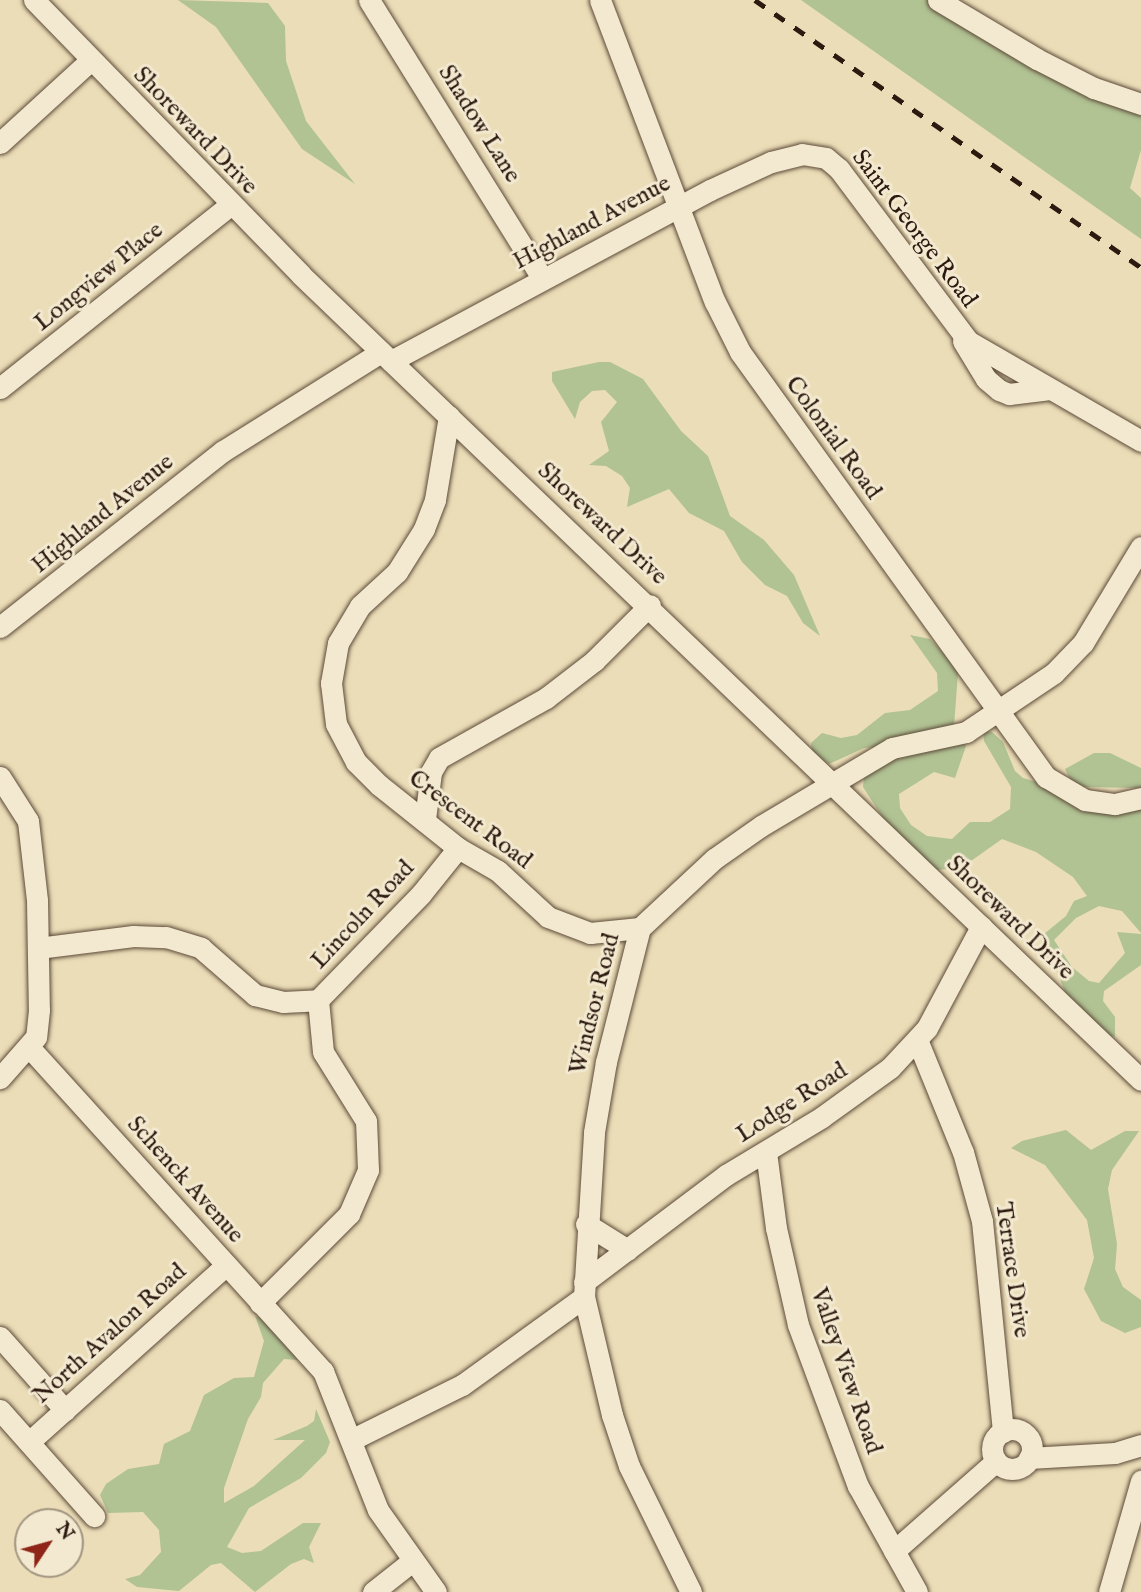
<!DOCTYPE html>
<html>
<head>
<meta charset="utf-8">
<style>
	body { margin:0 }
	#map { position:relative; width:1141px; height:1592px; overflow:hidden; background:#ebddb7; font-family:"IM FELL English",serif }
	div>[style] { position:absolute }
	[style*='--x'] { left:calc(var(--x)*1px); top:calc(var(--y)*1px); width:calc(var(--w)*1px); rotate:calc(var(--a)*1deg) }
	.green>* { inset:0; background:#b1c293 }
	.roads { filter:drop-shadow(0 0 2px #5c4a39) drop-shadow(0 0 2px #5c4a39) }
	.minor>* { height:21px; margin:-10.5px; padding:0 10.5px; transform-origin:10.5px; border-radius:10.5px; background:#f2e9d0 }
	.minor>.ring { margin:-10.5px; padding:0; box-sizing:content-box; background:none; border:21px solid #f2e9d0; border-radius:50% }
	.rail>* { height:4.5px; margin-top:-2.25px; transform-origin:0; background:repeating-linear-gradient(90deg,#2c190f 0 12px,transparent 0 24px) }
	span { translate:-50% -50%; white-space:nowrap; text-align:center; line-height:1.15; -webkit-text-stroke:6px #f2e9d0; paint-order:stroke }
	.street-label { font-size:24px; color:#2c190f }
	.north { position:absolute; left:14px; top:1508px; width:70px; height:70px; box-sizing:border-box; background:#f2e9d0; border:2px solid #a39683; border-radius:50%; rotate:54deg; font-size:19px; font-weight:700; line-height:28px; text-align:center; color:#2c190f }
	.north::after { content:''; display:block; margin:auto; width:24px; height:32px; background:#8f2418; clip-path:polygon(50% 0,100% 100%,50% 72%,0 100%) }
</style>
</head>
<body>
<div id="map">
	<div class="green">
		<i style="clip-path:polygon(178px 0,268px 3px,285px 26px,286px 61px,306px 121px,355px 184px,302px 149px,216px 27px)"></i>
		<i style="clip-path:polygon(801px 0,938px 0,1141px 104px,1141px 150px,1130px 188px,1141px 198px,1141px 239px)"></i>
		<i style="clip-path:polygon(599px 362px,610px 362px,643px 379px,681px 431px,708px 456px,730px 516px,764px 540px,794px 575px,820px 636px,803px 623px,787px 596px,765px 585px,742px 562px,724px 531px,689px 513px,669px 489px,627px 507px,630px 488px,622px 476px,606px 466px,589px 465px,609px 451px,601px 422px,617px 402px,605px 390px,592px 391px,580px 402px,575px 419px,552px 381px,552px 372px)"></i>
		<i style="clip-path:polygon(910px 635px,930px 639px,953px 663px,958px 673px,954px 726px,966px 746px,955px 778px,934px 772px,899px 794px,900px 808px,911px 825px,927px 836px,952px 839px,970px 822px,990px 822px,1010px 809px,1011px 787px,984px 741px,983px 731px,992px 732px,1003px 742px,1015px 771px,1023px 778px,1063px 790px,1141px 798px,1141px 933px,1122px 911px,1099px 906px,1076px 918px,1054px 940px,1072px 967px,1089px 981px,1099px 983px,1125px 953px,1117px 932px,1141px 934px,1141px 965px,1104px 991px,1103px 1001px,1115px 1017px,1115px 1037px,1105px 1035px,1069px 1002px,1056px 969px,1037px 954px,1044px 934px,1066px 916px,1074px 901px,1087px 896px,1073px 877px,1036px 852px,1002px 839px,961px 868px,936px 870px,890px 829px,863px 787px,864px 777px,874px 768px,879px 747px,864px 748px,829px 764px,812px 754px,811px 743px,822px 733px,841px 738px,857px 735px,885px 713px,910px 710px,938px 691px,937px 673px)"></i>
		<i style="clip-path:polygon(1094px 753px,1110px 753px,1141px 768px,1141px 788px,1082px 787px,1070px 779px,1065px 769px)"></i>
		<i style="clip-path:polygon(1066px 1130px,1091px 1150px,1125px 1131px,1139px 1131px,1112px 1170px,1108px 1189px,1117px 1244px,1115px 1269px,1123px 1287px,1141px 1300px,1141px 1327px,1125px 1333px,1101px 1321px,1084px 1289px,1094px 1258px,1087px 1220px,1045px 1165px,1011px 1148px,1022px 1141px)"></i>
		<i style="clip-path:polygon(255px 1316px,266px 1320px,298px 1360px,284px 1359px,263px 1383px,261px 1397px,248px 1419px,224px 1488px,224px 1503px,254px 1486px,305px 1440px,273px 1440px,307px 1426px,314px 1421px,316px 1409px,330px 1442px,326px 1453px,301px 1478px,249px 1508px,227px 1547px,242px 1553px,261px 1551px,303px 1523px,321px 1523px,309px 1547px,314px 1563px,304px 1559px,291px 1564px,255px 1592px,221px 1563px,211px 1565px,179px 1591px,137px 1587px,125px 1579px,140px 1575px,161px 1552px,159px 1530px,143px 1512px,108px 1513px,100px 1495px,106px 1484px,128px 1469px,159px 1464px,164px 1444px,190px 1431px,204px 1395px,234px 1378px,254px 1377px,264px 1341px)"></i>
	</div>
	<div class="roads">
		<div class="minor">
			<i style="--x:34;--y:0;--w:383;--a:45.8"></i>
			<i style="--x:301;--y:275;--w:1163;--a:43.78"></i>
			<i style="--x:369;--y:0;--w:327;--a:58.1"></i>
			<i style="--x:600;--y:0;--w:323;--a:69.2"></i>
			<i style="--x:715;--y:302;--w:56;--a:63.4"></i>
			<i style="--x:740;--y:352;--w:524;--a:54.25"></i>
			<i style="--x:1046;--y:777;--w:45;--a:30.5"></i>
			<i style="--x:1085;--y:800;--w:30;--a:8"></i>
			<i style="--x:1115;--y:804;--w:27;--a:-13"></i>
			<i style="--x:938;--y:0;--w:115;--a:30.8"></i>
			<i style="--x:1037;--y:59;--w:64;--a:27"></i>
			<i style="--x:1094;--y:88;--w:50;--a:18.8"></i>
			<i style="--x:0;--y:143;--w:123;--a:-42.4"></i>
			<i style="--x:963;--y:341;--w:44;--a:58.8"></i>
			<i style="--x:986;--y:379;--w:17;--a:40"></i>
			<i style="--x:999;--y:390;--w:11;--a:22"></i>
			<i style="--x:1009;--y:394;--w:39;--a:-7"></i>
			<i style="--x:391;--y:361;--w:362;--a:-28.2"></i>
			<i style="--x:710;--y:190;--w:67;--a:-24.7"></i>
			<i style="--x:771;--y:162;--w:32;--a:-14"></i>
			<i style="--x:802;--y:154;--w:24;--a:9"></i>
			<i style="--x:826;--y:158;--w:17;--a:40"></i>
			<i style="--x:839;--y:169;--w:215;--a:53.1"></i>
			<i style="--x:968;--y:341;--w:200;--a:30"></i>
			<i style="--x:0;--y:388;--w:294;--a:-38.5"></i>
			<i style="--x:449;--y:416;--w:85;--a:99.5"></i>
			<i style="--x:435;--y:500;--w:31;--a:111"></i>
			<i style="--x:424;--y:529;--w:51;--a:122.1"></i>
			<i style="--x:397;--y:572;--w:50;--a:137.4"></i>
			<i style="--x:360;--y:606;--w:43;--a:120.7"></i>
			<i style="--x:338;--y:643;--w:41;--a:99.9"></i>
			<i style="--x:331;--y:683;--w:41;--a:83"></i>
			<i style="--x:336;--y:724;--w:43;--a:62.2"></i>
			<i style="--x:356;--y:762;--w:33;--a:45"></i>
			<i style="--x:379;--y:785;--w:101;--a:38.6"></i>
			<i style="--x:458;--y:848;--w:46;--a:29.9"></i>
			<i style="--x:498;--y:871;--w:68;--a:42.6"></i>
			<i style="--x:548;--y:917;--w:45;--a:20.9"></i>
			<i style="--x:590;--y:933;--w:50;--a:-5.7"></i>
			<i style="--x:0;--y:627;--w:284;--a:-38.3"></i>
			<i style="--x:223;--y:451;--w:186;--a:-32.1"></i>
			<i style="--x:0;--y:777;--w:52;--a:57.5"></i>
			<i style="--x:28;--y:821;--w:80;--a:83.5"></i>
			<i style="--x:37;--y:900;--w:110;--a:89"></i>
			<i style="--x:39;--y:1010;--w:27;--a:96"></i>
			<i style="--x:36;--y:1037;--w:55;--a:131.3"></i>
			<i style="--x:425;--y:819;--w:47;--a:-82.7"></i>
			<i style="--x:431;--y:772;--w:16;--a:-60"></i>
			<i style="--x:439;--y:758;--w:123;--a:-29.3"></i>
			<i style="--x:546;--y:698;--w:61;--a:-37.6"></i>
			<i style="--x:594;--y:661;--w:79;--a:-45"></i>
			<i style="--x:38;--y:948;--w:96;--a:-7.2"></i>
			<i style="--x:133;--y:936;--w:33;--a:2"></i>
			<i style="--x:166;--y:937;--w:37;--a:17"></i>
			<i style="--x:201;--y:948;--w:72;--a:41"></i>
			<i style="--x:255;--y:995;--w:29;--a:14"></i>
			<i style="--x:283;--y:1002;--w:35;--a:-3"></i>
			<i style="--x:918;--y:1042;--w:119;--a:67.8"></i>
			<i style="--x:963;--y:1152;--w:72;--a:74.6"></i>
			<i style="--x:982;--y:1221;--w:212;--a:84.3"></i>
			<i style="--x:29;--y:1047;--w:438;--a:47.8"></i>
			<i style="--x:323;--y:1371;--w:149;--a:68.4"></i>
			<i style="--x:378;--y:1510;--w:100;--a:54.7"></i>
			<i style="--x:766;--y:1152;--w:77;--a:82.5"></i>
			<i style="--x:776;--y:1228;--w:99;--a:77.2"></i>
			<i style="--x:798;--y:1325;--w:172;--a:69.6"></i>
			<i style="--x:858;--y:1486;--w:121;--a:60.9"></i>
			<i style="--x:586;--y:1224;--w:49;--a:31.8"></i>
			<i style="--x:584;--y:1282;--w:178;--a:-37"></i>
			<i style="--x:726;--y:1175;--w:112;--a:-31.1"></i>
			<i style="--x:822;--y:1117;--w:84;--a:-35.8"></i>
			<i style="--x:890;--y:1068;--w:54;--a:-47.2"></i>
			<i style="--x:927;--y:1028;--w:115;--a:-61.9"></i>
			<i style="--x:260;--y:1303;--w:126;--a:-45"></i>
			<i style="--x:349;--y:1214;--w:48;--a:-66.6"></i>
			<i style="--x:368;--y:1170;--w:49;--a:-92.3"></i>
			<i style="--x:366;--y:1121;--w:81;--a:-121.9"></i>
			<i style="--x:323;--y:1052;--w:52;--a:-95.5"></i>
			<i style="--x:318;--y:1000;--w:148;--a:-45.8"></i>
			<i style="--x:421;--y:894;--w:59;--a:-51.2"></i>
			<i style="--x:0;--y:1337;--w:98;--a:48.3"></i>
			<i style="--x:0;--y:1410;--w:142;--a:48.4"></i>
			<i class="ring" style="left:992px;top:1429px;width:19px;height:19px"></i>
			<i style="--x:351;--y:1440;--w:124;--a:-26.4"></i>
			<i style="--x:462;--y:1385;--w:150;--a:-35.8"></i>
			<i style="--x:29;--y:1442;--w:265;--a:-41.9"></i>
			<i style="--x:1029;--y:1458;--w:86;--a:-3.3"></i>
			<i style="--x:1115;--y:1453;--w:27;--a:-17"></i>
			<i style="--x:894;--y:1551;--w:136;--a:-41.4"></i>
			<i style="--x:373;--y:1592;--w:48;--a:-38.3"></i>
			<i style="--x:691;--y:1592;--w:140;--a:-116.2"></i>
			<i style="--x:629;--y:1466;--w:54;--a:-108.4"></i>
			<i style="--x:612;--y:1415;--w:121;--a:-103.3"></i>
			<i style="--x:584;--y:1297;--w:165;--a:-86.5"></i>
			<i style="--x:594;--y:1132;--w:71;--a:-80.3"></i>
			<i style="--x:606;--y:1062;--w:138;--a:-75.8"></i>
			<i style="--x:640;--y:928;--w:101;--a:-43"></i>
			<i style="--x:714;--y:859;--w:57;--a:-35.1"></i>
			<i style="--x:761;--y:826;--w:152;--a:-30.8"></i>
			<i style="--x:892;--y:748;--w:76;--a:-12.2"></i>
			<i style="--x:966;--y:732;--w:106;--a:-33.8"></i>
			<i style="--x:1054;--y:673;--w:42;--a:-46"></i>
			<i style="--x:1083;--y:643;--w:112;--a:-58.9"></i>
			<i style="--x:1109;--y:1592;--w:116;--a:-73.9"></i>
		</div>
	</div>
	<div class="rail">
		<i style="--x:755;--y:0;--w:469;--a:34.7"></i>
	</div>
	<div class="street-label">
		<span style="left:479px;top:124px;rotate:58deg">Shadow Lane</span>
		<span style="left:195px;top:131px;rotate:46deg">Shoreward Drive</span>
		<span style="left:592px;top:223px;rotate:-28deg">Highland Avenue</span>
		<span style="left:914px;top:229px;rotate:53deg">Saint George Road</span>
		<span style="left:99px;top:277px;rotate:-39deg">Longview Place</span>
		<span style="left:833px;top:438px;rotate:54deg">Colonial Road</span>
		<span style="left:103px;top:514px;rotate:-39deg">Highland Avenue</span>
		<span style="left:602px;top:524px;rotate:43deg">Shoreward Drive</span>
		<span style="left:470px;top:820px;rotate:37deg">Crescent Road</span>
		<span style="left:363px;top:915px;rotate:-47deg">Lincoln Road</span>
		<span style="left:1010px;top:918px;rotate:44deg">Shoreward Drive</span>
		<span style="left:595px;top:1004px;rotate:-76deg">Windsor Road</span>
		<span style="left:792px;top:1103px;rotate:-33deg">Lodge Road</span>
		<span style="left:185px;top:1180px;rotate:48deg">Schenck Avenue</span>
		<span style="left:1012px;top:1270px;rotate:82deg">Terrace Drive</span>
		<span style="left:110px;top:1334px;rotate:-42deg">North Avalon Road</span>
		<span style="left:846px;top:1371px;rotate:71deg">Valley View Road</span>
	</div>
	<div class="north">N</div>
</div>
</body>
</html>
